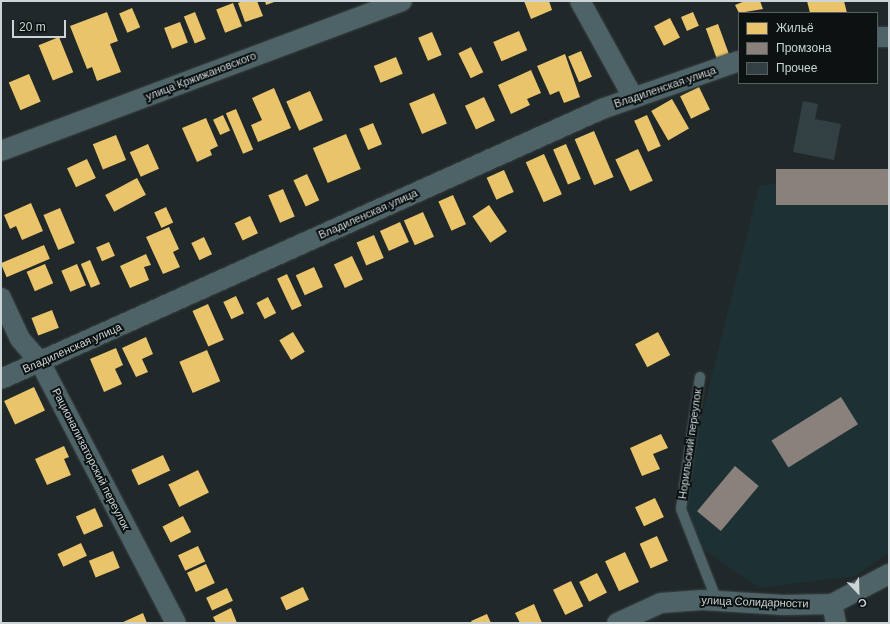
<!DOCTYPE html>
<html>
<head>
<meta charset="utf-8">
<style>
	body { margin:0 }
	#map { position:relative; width:890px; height:624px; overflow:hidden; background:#20282a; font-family:Arial,sans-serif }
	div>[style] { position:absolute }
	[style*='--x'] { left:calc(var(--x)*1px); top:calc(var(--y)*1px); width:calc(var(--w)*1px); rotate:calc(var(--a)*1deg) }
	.built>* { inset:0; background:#1d3034 }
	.homes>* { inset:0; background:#e9c46a; transform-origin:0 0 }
	.industry>* { inset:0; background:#8a817c; transform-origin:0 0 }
	.building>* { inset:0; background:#334043 }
	.roads { filter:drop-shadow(0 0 1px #3c4345) drop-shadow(0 0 1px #3c4345) }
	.lane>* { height:10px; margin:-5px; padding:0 5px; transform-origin:5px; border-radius:5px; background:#4e6367 }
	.street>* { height:20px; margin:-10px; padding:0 10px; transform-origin:10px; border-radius:10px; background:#4e6367 }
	span { translate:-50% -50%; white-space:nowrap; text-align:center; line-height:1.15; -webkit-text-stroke:4px #0c1112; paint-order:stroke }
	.street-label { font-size:11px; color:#ccd4d6 }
	.frame { position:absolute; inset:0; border:2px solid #ccd4d6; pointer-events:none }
	.legend { position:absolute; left:738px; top:12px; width:140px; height:72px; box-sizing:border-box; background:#0c1112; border:1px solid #595f60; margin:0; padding:5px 7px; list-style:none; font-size:12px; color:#ccd4d6 }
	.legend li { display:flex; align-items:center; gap:8px; height:20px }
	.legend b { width:20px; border:1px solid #595f60 }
	.north { position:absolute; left:838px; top:572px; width:40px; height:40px; -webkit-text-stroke:3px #0c1112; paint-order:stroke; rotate:157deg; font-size:11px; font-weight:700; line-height:16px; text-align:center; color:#ccd4d6 }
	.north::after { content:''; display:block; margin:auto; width:14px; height:18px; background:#ccd4d6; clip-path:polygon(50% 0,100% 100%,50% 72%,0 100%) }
	.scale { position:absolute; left:12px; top:20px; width:54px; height:18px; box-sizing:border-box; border:2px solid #ccd4d6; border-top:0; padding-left:5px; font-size:12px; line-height:14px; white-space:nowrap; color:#ccd4d6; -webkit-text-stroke:3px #0c1112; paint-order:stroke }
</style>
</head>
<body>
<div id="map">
	<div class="built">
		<i style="clip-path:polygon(889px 167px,889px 553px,855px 576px,759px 588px,700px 547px,683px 491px,759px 186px)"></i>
	</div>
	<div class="homes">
		<i style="clip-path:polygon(243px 1px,257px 1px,263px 16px,245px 22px,238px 3px)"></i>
		<i style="clip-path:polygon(265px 1px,277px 1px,266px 5px)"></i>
		<i style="clip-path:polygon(524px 1px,549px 1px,552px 10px,531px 19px)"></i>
		<i style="clip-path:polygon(745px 1px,760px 1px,763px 9px,739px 13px,735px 5px)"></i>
		<i style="clip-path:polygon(807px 1px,844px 1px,847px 13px,810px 13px)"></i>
		<i style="left:233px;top:3px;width:25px;height:18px;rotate:69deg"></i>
		<i style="left:132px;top:8px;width:21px;height:14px;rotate:67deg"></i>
		<i style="clip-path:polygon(107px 12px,118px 41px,110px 44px,121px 72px,97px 81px,92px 67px,87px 69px,70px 26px)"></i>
		<i style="left:195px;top:12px;width:29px;height:12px;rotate:68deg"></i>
		<i style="left:693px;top:12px;width:15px;height:13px;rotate:67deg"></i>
		<i style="left:670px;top:18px;width:22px;height:18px;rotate:63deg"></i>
		<i style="left:180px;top:22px;width:22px;height:17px;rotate:69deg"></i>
		<i style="left:718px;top:24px;width:32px;height:13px;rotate:70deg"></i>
		<i style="left:519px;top:31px;width:21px;height:28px;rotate:67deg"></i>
		<i style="left:432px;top:32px;width:25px;height:15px;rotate:67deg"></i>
		<i style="left:59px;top:37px;width:38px;height:22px;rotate:68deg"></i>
		<i style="left:471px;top:47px;width:28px;height:14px;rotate:64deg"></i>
		<i style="left:581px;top:51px;width:28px;height:14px;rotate:67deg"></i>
		<i style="clip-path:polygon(565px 54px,580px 97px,564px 103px,559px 91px,550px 95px,537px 66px)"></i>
		<i style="left:396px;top:57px;width:18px;height:24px;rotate:68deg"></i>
		<i style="clip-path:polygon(531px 70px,541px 93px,527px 99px,530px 105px,511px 114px,498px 85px)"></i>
		<i style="left:29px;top:74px;width:30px;height:22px;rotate:67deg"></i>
		<i style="left:699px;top:87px;width:25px;height:21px;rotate:64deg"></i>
		<i style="clip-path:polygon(274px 88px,291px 128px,258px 142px,251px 125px,262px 120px,252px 98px)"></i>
		<i style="left:310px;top:91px;width:32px;height:26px;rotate:66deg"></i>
		<i style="left:434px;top:93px;width:33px;height:27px;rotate:67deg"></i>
		<i style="left:484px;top:97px;width:26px;height:21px;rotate:65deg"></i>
		<i style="left:672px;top:99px;width:34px;height:24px;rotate:60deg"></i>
		<i style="left:236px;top:109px;width:44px;height:11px;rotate:67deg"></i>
		<i style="left:223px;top:115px;width:17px;height:11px;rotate:65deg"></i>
		<i style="left:647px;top:115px;width:34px;height:14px;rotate:66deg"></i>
		<i style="clip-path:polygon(206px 118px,218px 146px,210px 150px,212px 155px,197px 162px,182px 128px)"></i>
		<i style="left:373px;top:123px;width:23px;height:15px;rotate:67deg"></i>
		<i style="left:594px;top:131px;width:50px;height:21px;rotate:67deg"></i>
		<i style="left:346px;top:134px;width:38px;height:36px;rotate:67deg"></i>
		<i style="left:116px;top:135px;width:27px;height:25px;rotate:68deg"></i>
		<i style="left:148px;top:144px;width:27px;height:20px;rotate:66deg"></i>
		<i style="left:566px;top:144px;width:38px;height:14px;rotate:67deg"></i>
		<i style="left:638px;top:149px;width:35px;height:25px;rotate:65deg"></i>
		<i style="left:544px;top:154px;width:44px;height:20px;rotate:66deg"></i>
		<i style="left:87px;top:159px;width:21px;height:22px;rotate:65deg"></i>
		<i style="left:504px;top:170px;width:24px;height:19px;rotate:66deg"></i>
		<i style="left:307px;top:174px;width:29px;height:15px;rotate:65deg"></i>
		<i style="left:137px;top:178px;width:19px;height:36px;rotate:62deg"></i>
		<i style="left:283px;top:189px;width:30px;height:16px;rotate:67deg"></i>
		<i style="left:453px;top:195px;width:32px;height:16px;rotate:66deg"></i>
		<i style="clip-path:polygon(31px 203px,43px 231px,22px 240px,16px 226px,10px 229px,4px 215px)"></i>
		<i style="left:489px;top:205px;width:32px;height:20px;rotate:56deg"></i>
		<i style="left:166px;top:207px;width:17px;height:13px;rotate:65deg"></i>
		<i style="left:60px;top:208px;width:38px;height:18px;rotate:67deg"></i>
		<i style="left:423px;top:212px;width:27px;height:21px;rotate:66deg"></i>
		<i style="left:250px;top:216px;width:19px;height:17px;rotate:65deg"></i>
		<i style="left:400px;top:222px;width:22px;height:22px;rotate:66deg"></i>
		<i style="clip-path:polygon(169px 227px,179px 249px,173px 252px,180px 267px,163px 274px,146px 237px)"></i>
		<i style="left:374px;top:235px;width:25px;height:19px;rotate:67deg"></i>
		<i style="left:204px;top:237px;width:19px;height:14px;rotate:65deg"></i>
		<i style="left:109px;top:242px;width:15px;height:14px;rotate:67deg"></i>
		<i style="left:44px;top:245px;width:15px;height:47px;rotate:67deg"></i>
		<i style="clip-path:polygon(146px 254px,151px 265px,144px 267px,149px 280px,130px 288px,120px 266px)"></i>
		<i style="left:352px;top:256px;width:26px;height:20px;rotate:65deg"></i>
		<i style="left:90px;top:260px;width:26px;height:10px;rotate:67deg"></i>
		<i style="left:45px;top:264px;width:21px;height:20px;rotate:67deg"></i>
		<i style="left:77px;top:264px;width:23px;height:17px;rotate:67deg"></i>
		<i style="left:314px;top:267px;width:22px;height:20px;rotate:66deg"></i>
		<i style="left:287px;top:274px;width:35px;height:11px;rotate:65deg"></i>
		<i style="left:236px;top:296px;width:19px;height:14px;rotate:65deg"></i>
		<i style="left:268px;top:297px;width:18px;height:13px;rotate:63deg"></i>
		<i style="left:208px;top:304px;width:39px;height:17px;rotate:66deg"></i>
		<i style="left:52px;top:310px;width:19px;height:22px;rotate:69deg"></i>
		<i style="left:293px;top:332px;width:23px;height:16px;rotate:59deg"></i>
		<i style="left:658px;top:332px;width:26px;height:26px;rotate:62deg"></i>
		<i style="clip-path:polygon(146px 337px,153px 354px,142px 359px,148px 372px,136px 377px,122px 348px)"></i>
		<i style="clip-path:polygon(116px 348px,123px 365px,115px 369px,122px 384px,104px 392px,90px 359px)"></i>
		<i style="left:207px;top:350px;width:34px;height:30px;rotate:67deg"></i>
		<i style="left:34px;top:387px;width:26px;height:33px;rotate:65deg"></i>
		<i style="clip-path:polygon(661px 434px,668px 448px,653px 454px,660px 469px,642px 476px,630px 448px)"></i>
		<i style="clip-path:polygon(64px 446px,69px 457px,64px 459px,71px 475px,47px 485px,35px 459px)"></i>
		<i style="left:163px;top:455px;width:17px;height:35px;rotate:65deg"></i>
		<i style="left:198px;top:470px;width:25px;height:33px;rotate:64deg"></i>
		<i style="left:655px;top:498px;width:21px;height:22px;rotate:65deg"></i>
		<i style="left:95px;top:508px;width:20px;height:21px;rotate:66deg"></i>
		<i style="left:183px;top:516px;width:18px;height:23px;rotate:63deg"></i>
		<i style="left:657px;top:536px;width:27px;height:19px;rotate:66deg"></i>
		<i style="left:81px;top:543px;width:14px;height:26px;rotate:65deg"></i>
		<i style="left:198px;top:546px;width:17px;height:22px;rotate:65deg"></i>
		<i style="left:113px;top:551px;width:18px;height:26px;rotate:68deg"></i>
		<i style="left:625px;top:552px;width:33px;height:22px;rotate:65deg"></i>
		<i style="left:206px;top:564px;width:21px;height:21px;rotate:65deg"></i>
		<i style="left:597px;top:573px;width:22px;height:20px;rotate:63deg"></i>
		<i style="left:571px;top:581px;width:28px;height:20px;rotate:64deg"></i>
		<i style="left:303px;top:587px;width:14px;height:25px;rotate:65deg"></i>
		<i style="left:227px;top:588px;width:14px;height:23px;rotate:65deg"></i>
		<i style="clip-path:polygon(534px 604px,542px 623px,520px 623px,515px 613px)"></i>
		<i style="clip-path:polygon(231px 608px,237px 623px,216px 623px,213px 617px)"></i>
		<i style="clip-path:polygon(143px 613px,147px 623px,121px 623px)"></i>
		<i style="clip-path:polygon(487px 614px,491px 623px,472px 623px,471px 621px)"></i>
	</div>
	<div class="industry">
		<i style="left:889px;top:169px;width:36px;height:113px;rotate:90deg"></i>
		<i style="left:841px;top:397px;width:32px;height:82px;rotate:58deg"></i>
		<i style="left:735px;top:466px;width:31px;height:59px;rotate:40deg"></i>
	</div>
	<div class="building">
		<i style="clip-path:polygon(803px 101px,818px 104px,815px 119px,841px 124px,834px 160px,793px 152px)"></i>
	</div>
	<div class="roads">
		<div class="lane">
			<i style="--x:700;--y:377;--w:133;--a:98.2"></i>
			<i style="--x:681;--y:509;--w:99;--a:68.6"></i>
		</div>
		<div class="street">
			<i style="--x:580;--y:1;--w:110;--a:61.1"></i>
			<i style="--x:877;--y:37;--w:12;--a:0"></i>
			<i style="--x:1;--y:151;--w:428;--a:-20.5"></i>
			<i style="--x:1;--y:298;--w:45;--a:65.1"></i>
			<i style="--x:20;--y:339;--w:30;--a:49"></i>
			<i style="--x:40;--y:362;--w:294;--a:62.5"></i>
			<i style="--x:1;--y:379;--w:659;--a:-24.19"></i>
			<i style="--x:602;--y:109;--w:145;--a:-19.3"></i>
			<i style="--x:832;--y:604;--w:19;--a:78"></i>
			<i style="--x:617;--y:623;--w:48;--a:-24.4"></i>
			<i style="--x:661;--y:603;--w:41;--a:-4.2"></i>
			<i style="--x:702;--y:600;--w:82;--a:3.5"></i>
			<i style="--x:784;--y:605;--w:48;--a:-1.2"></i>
			<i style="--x:832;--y:604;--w:64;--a:-27.8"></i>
		</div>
	</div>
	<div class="street-label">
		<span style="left:201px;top:76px;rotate:-21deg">улица Кржижановского</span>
		<span style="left:665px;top:87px;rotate:-19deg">Владиленская улица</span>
		<span style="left:368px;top:214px;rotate:-24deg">Владиленская улица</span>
		<span style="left:72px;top:348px;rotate:-24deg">Владиленская улица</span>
		<span style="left:690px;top:444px;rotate:-82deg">Норильский переулок</span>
		<span style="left:91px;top:459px;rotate:63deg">Рационализаторский переулок</span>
		<span style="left:755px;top:602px;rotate:2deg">улица Солидарности</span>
	</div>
	<div class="frame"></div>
	<ul class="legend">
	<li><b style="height:11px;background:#e9c46a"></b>Жильё</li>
	<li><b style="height:11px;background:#8a817c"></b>Промзона</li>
	<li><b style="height:11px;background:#334043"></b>Прочее</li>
	</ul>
	<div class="north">С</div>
	<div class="scale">20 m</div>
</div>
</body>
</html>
